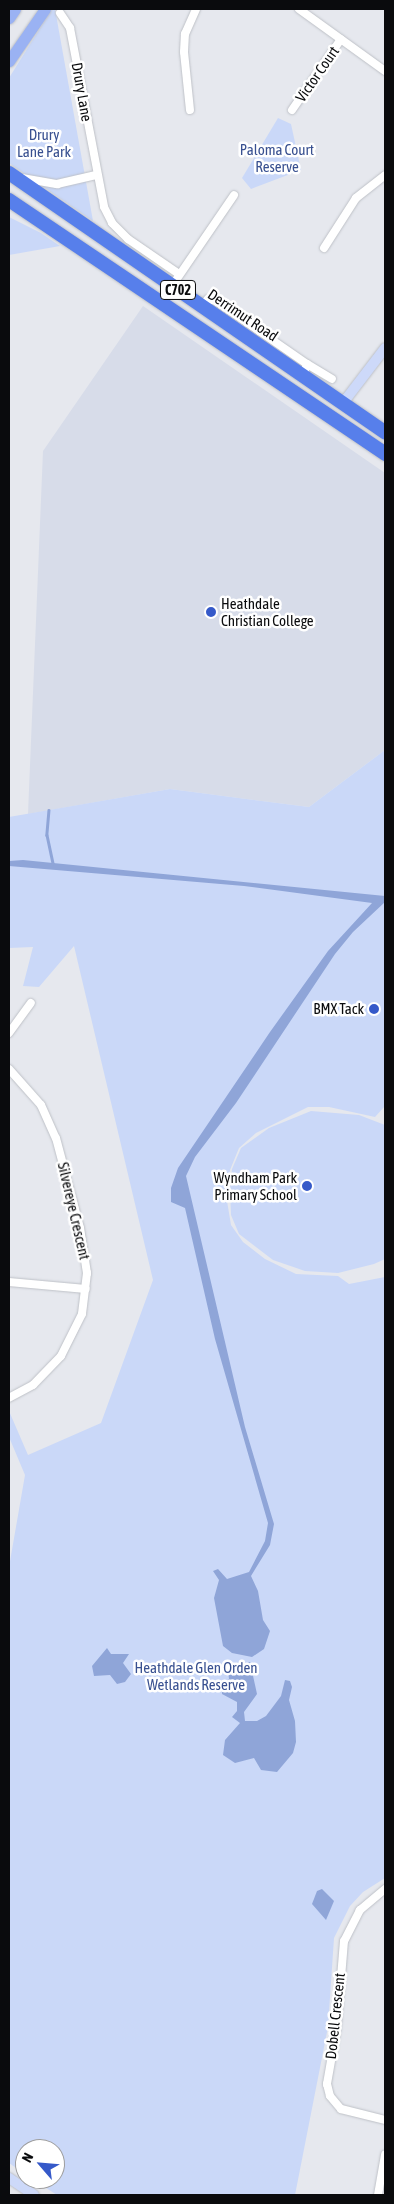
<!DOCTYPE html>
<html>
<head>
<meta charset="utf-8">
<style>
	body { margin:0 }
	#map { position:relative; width:394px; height:2204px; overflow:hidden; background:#e6e8ee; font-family:"Asap Condensed",sans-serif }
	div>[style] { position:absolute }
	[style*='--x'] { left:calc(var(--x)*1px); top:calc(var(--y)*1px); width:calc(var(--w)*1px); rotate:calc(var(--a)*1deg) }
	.built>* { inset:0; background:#d7dce9 }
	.green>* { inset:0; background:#cad8f8 }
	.water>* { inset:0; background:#8fa5d8 }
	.stream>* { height:2.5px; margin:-1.25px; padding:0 1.25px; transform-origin:1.25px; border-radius:1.25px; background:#8fa5d8 }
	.roads { filter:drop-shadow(0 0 1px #bec1c7) drop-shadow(0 0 1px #bec1c7) }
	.street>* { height:8px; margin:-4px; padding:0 4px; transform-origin:4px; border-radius:4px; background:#fff }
	.secondary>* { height:10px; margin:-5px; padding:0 5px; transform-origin:5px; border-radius:5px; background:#cdd9f9 }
	.primary>* { height:11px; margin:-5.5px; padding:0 5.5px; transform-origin:5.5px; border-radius:5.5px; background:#9ab2f3 }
	.highway>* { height:14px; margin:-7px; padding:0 7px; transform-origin:7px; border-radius:7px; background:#577feb }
	.dots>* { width:14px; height:14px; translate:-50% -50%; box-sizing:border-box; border:2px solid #fff; border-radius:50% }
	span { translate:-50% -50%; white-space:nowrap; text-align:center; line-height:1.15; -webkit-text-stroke:5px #fff; paint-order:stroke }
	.shield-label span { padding:1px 4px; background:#fff; border:1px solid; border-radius:4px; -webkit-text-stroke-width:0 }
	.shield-label { font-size:14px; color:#0a0b0d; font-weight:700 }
	.street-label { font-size:15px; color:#0a0b0d }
	.park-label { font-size:15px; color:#385090 }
	.poi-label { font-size:15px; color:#0a0b0d }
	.left { translate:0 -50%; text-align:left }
	.right { translate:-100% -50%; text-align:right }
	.frame { position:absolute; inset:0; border:10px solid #0a0b0d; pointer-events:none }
	.north { position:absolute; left:15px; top:2139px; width:50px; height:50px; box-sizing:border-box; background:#fff; border:1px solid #9d9d9e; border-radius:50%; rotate:297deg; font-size:14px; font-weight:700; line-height:20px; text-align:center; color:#0a0b0d }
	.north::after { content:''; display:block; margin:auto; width:18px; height:22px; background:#3559c9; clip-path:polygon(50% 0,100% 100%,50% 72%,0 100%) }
</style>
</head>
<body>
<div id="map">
	<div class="built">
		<i style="clip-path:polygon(143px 306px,385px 473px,385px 750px,309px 807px,170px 789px,28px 814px,43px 451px)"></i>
	</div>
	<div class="green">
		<i style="clip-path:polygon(52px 9px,55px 9px,93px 221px,9px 163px,9px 78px)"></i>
		<i style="clip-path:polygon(278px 118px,291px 124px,301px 170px,251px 189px,242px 178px)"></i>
		<i style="clip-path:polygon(9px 217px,41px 233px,60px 246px,9px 255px)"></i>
		<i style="clip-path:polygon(385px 750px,385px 1106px,375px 1117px,329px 1107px,308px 1107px,256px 1133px,239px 1148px,230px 1170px,227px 1201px,231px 1225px,243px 1242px,265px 1259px,296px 1274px,338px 1276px,349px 1284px,385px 1277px,385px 1878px,363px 1892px,350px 1906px,334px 1938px,328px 2027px,295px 2195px,57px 2195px,32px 2179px,55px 2179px,55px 2149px,25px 2149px,25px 2174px,9px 2163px,9px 1567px,25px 1475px,9px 1437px,9px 1411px,28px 1455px,101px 1423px,153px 1280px,74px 946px,39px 987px,23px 986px,33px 947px,9px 948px,9px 817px,170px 789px,309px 807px)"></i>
		<i style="clip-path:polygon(311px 1111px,359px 1115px,385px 1125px,385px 1259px,374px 1264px,338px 1273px,305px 1271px,273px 1260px,239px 1234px,231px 1215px,230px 1189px,232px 1169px,241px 1148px,269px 1128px)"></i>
	</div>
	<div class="water">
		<i style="clip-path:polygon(23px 860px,385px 896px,385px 902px,353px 932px,335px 954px,236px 1103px,195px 1157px,186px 1176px,245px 1427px,274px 1524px,270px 1545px,251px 1576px,258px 1591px,263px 1620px,270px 1631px,264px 1649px,252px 1657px,232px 1653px,223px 1646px,214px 1598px,219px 1580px,213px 1571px,218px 1569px,227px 1579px,249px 1572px,265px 1541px,268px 1523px,215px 1339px,185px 1208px,171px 1202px,171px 1188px,178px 1168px,270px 1032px,328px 951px,372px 903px,244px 886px,9px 866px,9px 861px)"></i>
		<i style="clip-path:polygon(107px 1648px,111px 1654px,129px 1654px,123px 1663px,131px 1674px,125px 1682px,117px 1684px,110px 1675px,94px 1676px,92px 1666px)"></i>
		<i style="clip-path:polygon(250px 1662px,257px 1694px,244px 1712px,245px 1721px,257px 1721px,266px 1716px,281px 1696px,285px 1680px,290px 1681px,292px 1687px,289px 1700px,295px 1721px,296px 1742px,293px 1753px,277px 1772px,261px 1770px,254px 1758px,235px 1763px,223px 1755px,225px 1740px,240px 1723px,232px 1717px,237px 1711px,237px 1702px,222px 1694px,222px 1686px,229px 1679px,228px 1670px)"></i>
		<i style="clip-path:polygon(322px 1889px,334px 1901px,326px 1920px,312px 1904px,317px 1891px)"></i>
	</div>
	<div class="stream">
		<i style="--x:49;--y:810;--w:25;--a:95"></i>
		<i style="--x:47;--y:835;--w:29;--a:78"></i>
	</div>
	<div class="roads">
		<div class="street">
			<i style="--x:299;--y:9;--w:106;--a:35.8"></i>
			<i style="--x:60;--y:13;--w:18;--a:56"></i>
			<i style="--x:70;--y:28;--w:182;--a:79.2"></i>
			<i style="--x:104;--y:207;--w:18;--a:63"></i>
			<i style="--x:112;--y:223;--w:23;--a:45"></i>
			<i style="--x:128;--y:239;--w:62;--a:34.5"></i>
			<i style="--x:190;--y:110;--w:58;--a:-95.9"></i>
			<i style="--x:184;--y:52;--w:18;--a:-87"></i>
			<i style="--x:185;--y:34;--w:27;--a:-66"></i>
			<i style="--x:292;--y:110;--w:86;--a:-55.4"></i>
			<i style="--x:22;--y:178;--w:36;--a:10"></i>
			<i style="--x:57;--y:184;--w:40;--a:-13"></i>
			<i style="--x:324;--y:248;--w:59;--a:-57.4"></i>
			<i style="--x:356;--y:198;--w:37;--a:-38"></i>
			<i style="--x:172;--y:286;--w:110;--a:-55.7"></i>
			<i style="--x:202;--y:306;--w:9;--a:-49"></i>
			<i style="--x:208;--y:299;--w:8;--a:14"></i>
			<i style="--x:216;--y:301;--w:111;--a:34.7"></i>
			<i style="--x:307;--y:364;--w:13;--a:108"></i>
			<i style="--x:307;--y:364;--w:29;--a:31"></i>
			<i style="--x:9;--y:1033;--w:37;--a:-54"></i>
			<i style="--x:9;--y:1069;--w:48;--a:48.4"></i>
			<i style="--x:41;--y:1105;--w:36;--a:66"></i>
			<i style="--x:56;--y:1138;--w:93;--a:75.1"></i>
			<i style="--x:80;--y:1228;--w:46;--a:81.2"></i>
			<i style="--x:87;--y:1273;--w:41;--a:97"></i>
			<i style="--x:82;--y:1314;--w:47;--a:116.6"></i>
			<i style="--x:61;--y:1356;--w:40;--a:134"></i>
			<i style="--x:33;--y:1385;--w:27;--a:152"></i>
			<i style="--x:9;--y:1282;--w:77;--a:5.2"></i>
			<i style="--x:385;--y:1889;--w:33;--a:140"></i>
			<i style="--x:360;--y:1910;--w:35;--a:117"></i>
			<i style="--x:344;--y:1941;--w:86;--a:94.7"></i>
			<i style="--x:337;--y:2027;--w:58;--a:100"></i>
			<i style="--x:327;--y:2084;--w:12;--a:76"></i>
			<i style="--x:330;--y:2096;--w:17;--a:50"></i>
			<i style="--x:341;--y:2109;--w:45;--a:14"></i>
			<i style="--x:378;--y:2195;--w:41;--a:-80.1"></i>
		</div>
		<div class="secondary">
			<i style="--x:343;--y:403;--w:69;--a:-52.6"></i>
			<i style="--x:9;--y:2178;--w:30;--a:34"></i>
		</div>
		<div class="primary">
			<i style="--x:9;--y:18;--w:11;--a:-56"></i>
			<i style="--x:9;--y:61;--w:63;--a:-55.3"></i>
		</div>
		<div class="highway">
			<i style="--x:9;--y:173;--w:457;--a:34.6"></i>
			<i style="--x:9;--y:200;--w:454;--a:34"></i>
		</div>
	</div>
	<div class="dots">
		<i style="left:211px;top:612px;background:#3559c9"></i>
		<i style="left:374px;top:1009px;background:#3559c9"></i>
		<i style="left:307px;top:1186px;background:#3559c9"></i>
	</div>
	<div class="shield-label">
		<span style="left:178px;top:290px">C702</span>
	</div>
	<div class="street-label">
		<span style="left:317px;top:74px;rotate:-55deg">Victor Court</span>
		<span style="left:82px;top:92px;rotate:80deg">Drury Lane</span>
		<span style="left:243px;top:315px;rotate:34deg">Derrimut Road</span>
		<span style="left:74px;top:1211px;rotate:77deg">Silvereye Crescent</span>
		<span style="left:335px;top:2016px;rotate:-84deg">Dobell Crescent</span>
	</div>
	<div class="park-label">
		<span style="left:44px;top:143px">Drury<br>Lane Park</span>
		<span style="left:277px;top:158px">Paloma Court<br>Reserve</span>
		<span style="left:196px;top:1676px">Heathdale Glen Orden<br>Wetlands Reserve</span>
	</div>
	<div class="poi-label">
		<span class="left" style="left:221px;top:612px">Heathdale<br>Christian College</span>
		<span class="right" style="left:364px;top:1009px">BMX Tack</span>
		<span class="right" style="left:297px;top:1186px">Wyndham Park<br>Primary School</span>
	</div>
	<div class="frame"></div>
	<div class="north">N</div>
</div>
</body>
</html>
